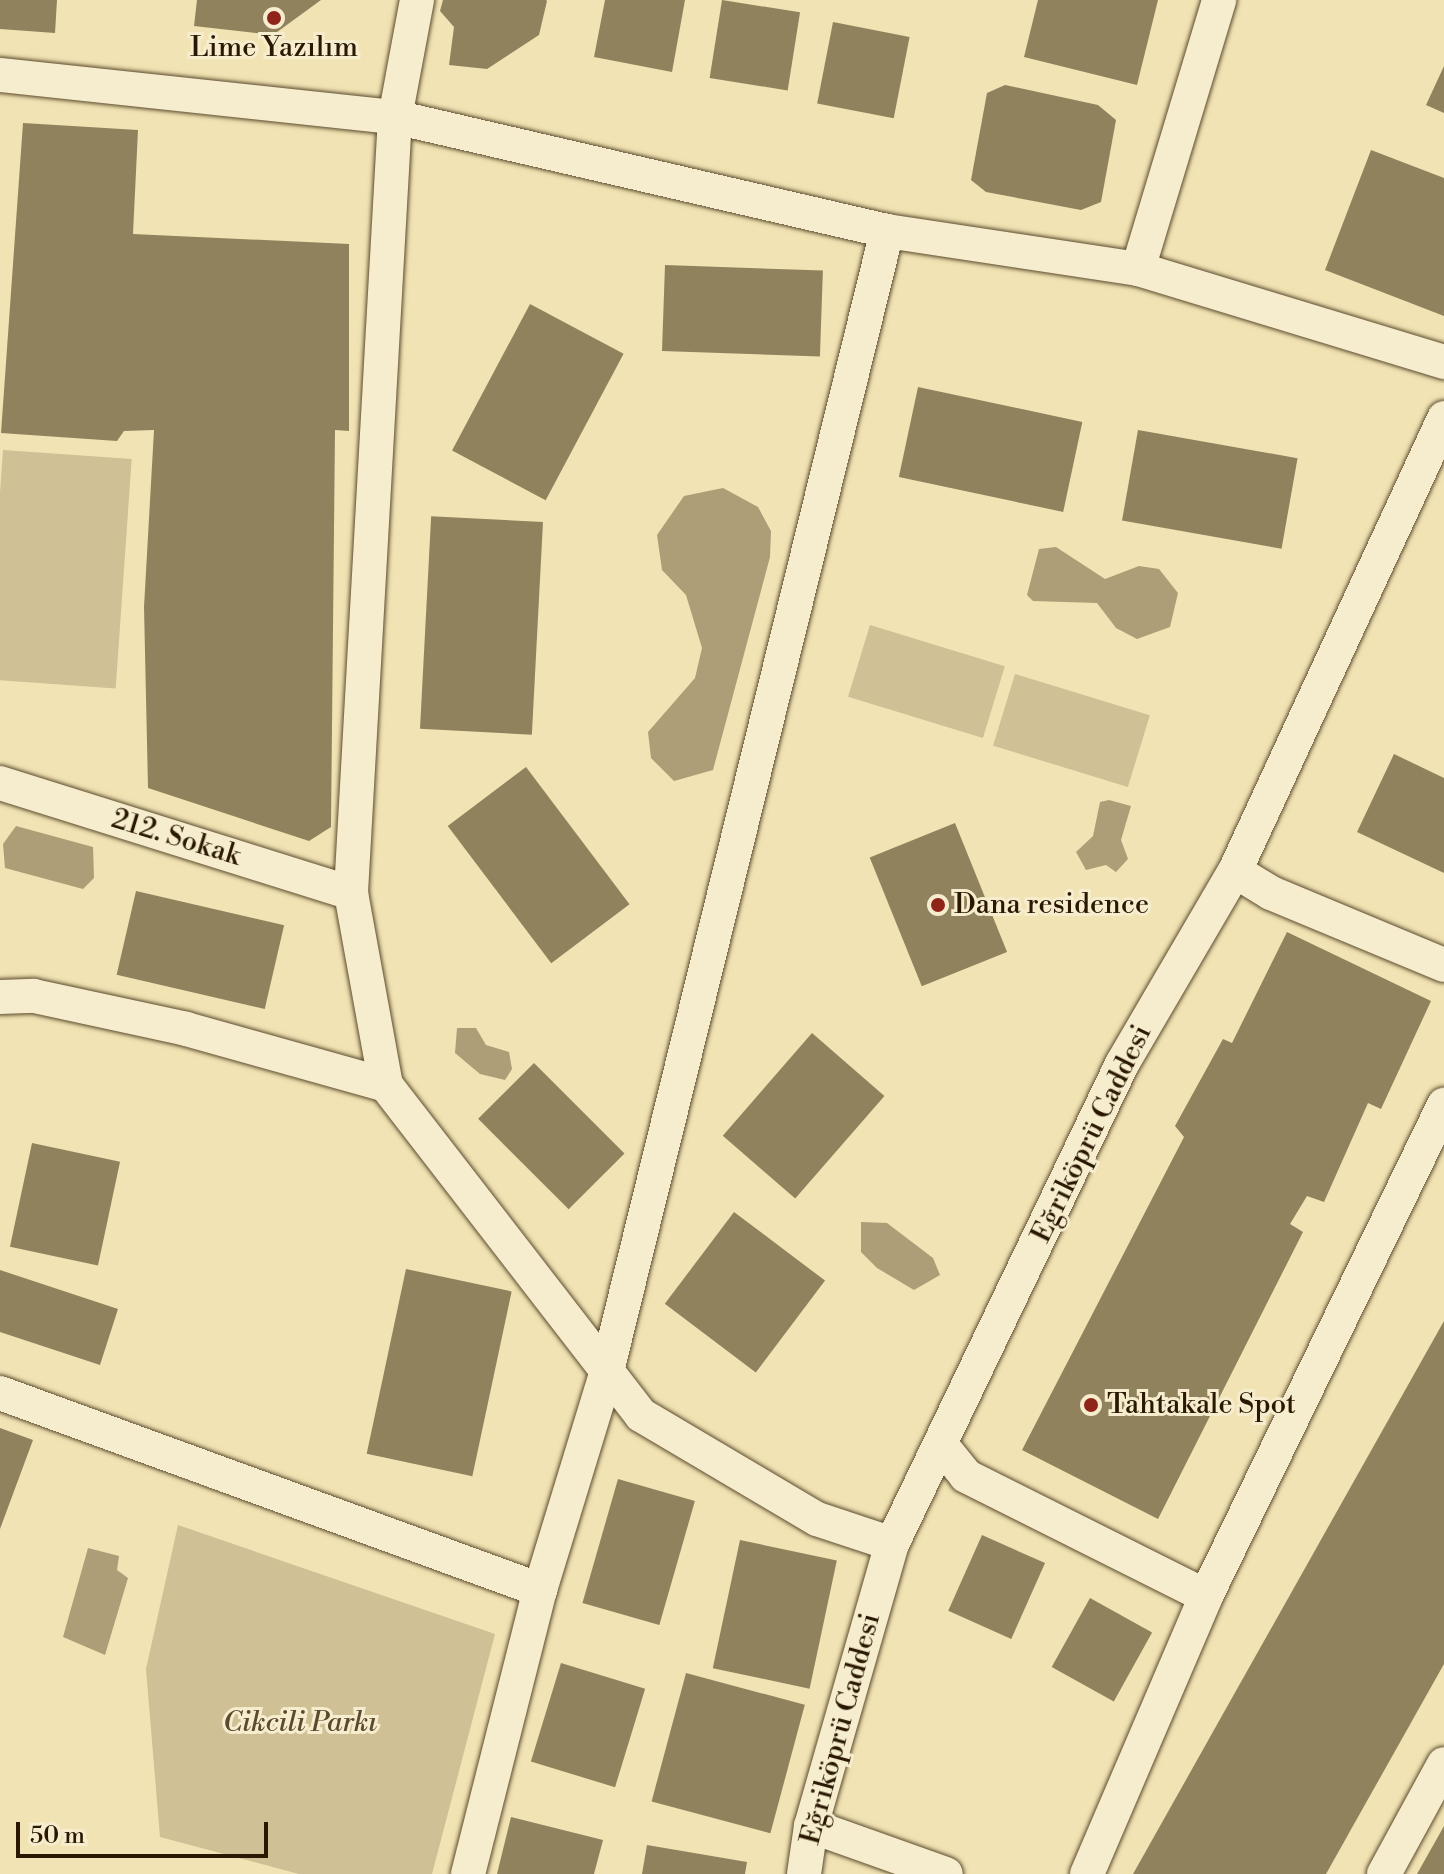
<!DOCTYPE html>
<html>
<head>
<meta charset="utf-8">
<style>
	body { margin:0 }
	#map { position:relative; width:1444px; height:1874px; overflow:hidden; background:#f1e3b3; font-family:"Libre Bodoni",serif }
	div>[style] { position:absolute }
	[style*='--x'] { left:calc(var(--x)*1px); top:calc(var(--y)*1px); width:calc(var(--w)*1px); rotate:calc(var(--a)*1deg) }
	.green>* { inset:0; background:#cfc095; transform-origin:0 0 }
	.water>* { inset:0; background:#ad9e77 }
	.building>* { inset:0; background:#91825e; transform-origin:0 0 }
	.roads { filter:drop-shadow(0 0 2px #5c4b2e) drop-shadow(0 0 2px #5c4b2e) }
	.street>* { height:34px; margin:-17px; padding:0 17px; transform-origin:17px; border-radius:17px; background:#f6edce }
	.dots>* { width:22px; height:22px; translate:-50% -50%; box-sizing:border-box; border:4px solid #f6edce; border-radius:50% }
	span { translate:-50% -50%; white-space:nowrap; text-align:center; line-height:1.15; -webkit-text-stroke:6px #f6edce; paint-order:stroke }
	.poi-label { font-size:28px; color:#2a1802 }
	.left { translate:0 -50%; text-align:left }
	.street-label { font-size:28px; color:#2a1802 }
	.park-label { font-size:28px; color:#5c4a2e; font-style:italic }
	.scale { position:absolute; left:16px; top:1822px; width:252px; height:36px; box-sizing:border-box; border:4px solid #2a1802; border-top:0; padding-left:10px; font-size:24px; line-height:28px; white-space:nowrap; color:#2a1802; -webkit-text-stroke:6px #f6edce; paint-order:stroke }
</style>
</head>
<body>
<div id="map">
	<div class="green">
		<i style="left:3px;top:450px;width:129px;height:230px;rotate:4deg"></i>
		<i style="left:870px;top:625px;width:141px;height:75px;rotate:17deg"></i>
		<i style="left:1015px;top:674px;width:141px;height:75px;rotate:17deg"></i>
		<i style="clip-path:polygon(178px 1525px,495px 1634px,432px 1874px,299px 1874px,160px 1837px,146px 1669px)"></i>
	</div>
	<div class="water">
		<i style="clip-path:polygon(723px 488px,758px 507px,771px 531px,770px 557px,713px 770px,674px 781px,651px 758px,648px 732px,695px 678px,702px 648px,686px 595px,662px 570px,657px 535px,684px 496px)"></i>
		<i style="clip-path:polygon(1056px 547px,1105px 579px,1139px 566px,1159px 569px,1178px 593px,1170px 627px,1137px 639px,1116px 628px,1097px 603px,1033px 601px,1027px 595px,1039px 549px)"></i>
		<i style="clip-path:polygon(1109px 800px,1131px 806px,1121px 840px,1128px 859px,1116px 872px,1106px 865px,1086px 870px,1076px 852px,1093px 836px,1100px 802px)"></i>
		<i style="clip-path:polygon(16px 826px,93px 847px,94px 878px,83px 889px,5px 868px,3px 844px)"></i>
		<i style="clip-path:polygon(457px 1028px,476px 1028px,486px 1045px,509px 1052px,512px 1069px,505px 1080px,480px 1074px,455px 1053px)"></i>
		<i style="clip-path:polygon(861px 1222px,887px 1223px,933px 1258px,940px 1275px,914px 1290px,877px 1268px,861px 1252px)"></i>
		<i style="clip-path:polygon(88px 1548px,119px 1556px,117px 1570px,128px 1578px,105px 1655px,63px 1637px)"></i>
	</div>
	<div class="building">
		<i style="clip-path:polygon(0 0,57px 0,55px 33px,0 29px)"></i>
		<i style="clip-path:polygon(197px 0,321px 0,273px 35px,194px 26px)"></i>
		<i style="clip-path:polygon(443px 0,546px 0,547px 1px,539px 35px,487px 69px,449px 65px,454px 27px,440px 11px)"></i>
		<i style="clip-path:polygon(605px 0,685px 0,672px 72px,594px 57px)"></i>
		<i style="left:722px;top:0;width:79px;height:79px;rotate:9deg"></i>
		<i style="clip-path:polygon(1038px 0,1158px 0,1137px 85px,1024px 57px)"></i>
		<i style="left:833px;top:22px;width:78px;height:83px;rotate:11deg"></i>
		<i style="clip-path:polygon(1444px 66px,1444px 113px,1426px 105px)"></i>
		<i style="clip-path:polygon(1005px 85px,1098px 105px,1116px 120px,1101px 202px,1081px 210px,986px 192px,971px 180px,987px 93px)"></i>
		<i style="clip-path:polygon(23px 123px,138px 130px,133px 234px,349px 244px,349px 431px,335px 430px,331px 827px,309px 841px,148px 788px,144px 607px,154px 430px,124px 431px,117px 441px,1px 433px)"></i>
		<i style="clip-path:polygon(1371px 150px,1444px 178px,1444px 316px,1325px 270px)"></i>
		<i style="left:665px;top:265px;width:158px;height:86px;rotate:2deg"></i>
		<i style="left:530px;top:304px;width:106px;height:166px;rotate:28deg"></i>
		<i style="left:918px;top:387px;width:168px;height:92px;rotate:12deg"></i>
		<i style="left:1138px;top:430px;width:162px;height:92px;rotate:10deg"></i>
		<i style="left:543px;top:522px;width:213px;height:112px;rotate:93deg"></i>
		<i style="clip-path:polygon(1394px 754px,1444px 778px,1444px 873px,1357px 832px)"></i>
		<i style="left:526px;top:767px;width:172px;height:98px;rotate:53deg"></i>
		<i style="left:955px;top:823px;width:139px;height:92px;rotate:68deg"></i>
		<i style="left:136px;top:891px;width:152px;height:86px;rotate:13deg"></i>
		<i style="clip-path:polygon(1287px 932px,1431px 1001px,1381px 1109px,1368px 1103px,1324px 1202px,1307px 1196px,1290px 1224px,1303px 1232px,1158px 1519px,1022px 1450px,1184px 1137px,1175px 1126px,1223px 1039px,1232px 1043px)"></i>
		<i style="left:812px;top:1033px;width:96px;height:136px;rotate:41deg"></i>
		<i style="left:534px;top:1063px;width:128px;height:79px;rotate:45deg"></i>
		<i style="left:32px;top:1143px;width:90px;height:106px;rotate:12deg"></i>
		<i style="left:734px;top:1212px;width:114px;height:115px;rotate:37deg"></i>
		<i style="left:406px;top:1269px;width:108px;height:189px;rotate:12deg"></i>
		<i style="clip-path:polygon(0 1270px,118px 1309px,100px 1365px,0 1332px)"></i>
		<i style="clip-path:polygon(1444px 1321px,1444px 1664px,1326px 1874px,1133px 1874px)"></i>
		<i style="clip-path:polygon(0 1428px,33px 1440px,0 1529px)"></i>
		<i style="left:618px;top:1479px;width:80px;height:129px;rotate:16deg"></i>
		<i style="left:982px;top:1535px;width:69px;height:83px;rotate:24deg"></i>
		<i style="left:740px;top:1540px;width:99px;height:131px;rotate:12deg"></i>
		<i style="left:1090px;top:1598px;width:71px;height:79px;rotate:29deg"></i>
		<i style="left:561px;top:1663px;width:88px;height:103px;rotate:17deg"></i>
		<i style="left:686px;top:1673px;width:123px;height:133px;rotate:15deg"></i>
		<i style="clip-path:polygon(511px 1817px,603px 1840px,594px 1874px,497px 1874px)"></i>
		<i style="clip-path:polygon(1444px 1826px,1444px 1874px,1417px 1874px)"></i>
		<i style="clip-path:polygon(647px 1845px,747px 1862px,745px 1874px,642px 1874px)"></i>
	</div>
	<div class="roads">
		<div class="street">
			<i style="--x:417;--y:0;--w:119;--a:100.6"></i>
			<i style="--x:395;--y:117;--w:777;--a:93.25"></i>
			<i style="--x:351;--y:893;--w:195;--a:79.7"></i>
			<i style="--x:386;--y:1085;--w:417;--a:52.3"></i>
			<i style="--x:641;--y:1415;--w:204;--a:30.6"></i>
			<i style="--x:817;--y:1519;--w:79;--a:18.4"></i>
			<i style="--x:0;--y:75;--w:397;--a:6.1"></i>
			<i style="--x:395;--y:117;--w:505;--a:13.05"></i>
			<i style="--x:887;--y:231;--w:254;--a:8.6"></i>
			<i style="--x:1138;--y:269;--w:320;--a:16.9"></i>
			<i style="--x:1138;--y:269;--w:281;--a:-73.2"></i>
			<i style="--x:0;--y:783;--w:368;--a:17.4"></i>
			<i style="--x:1235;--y:871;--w:42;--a:31.4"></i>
			<i style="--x:1271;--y:893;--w:187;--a:22.6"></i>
			<i style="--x:0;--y:997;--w:34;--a:-2"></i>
			<i style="--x:34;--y:996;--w:156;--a:12.2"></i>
			<i style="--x:186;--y:1029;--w:208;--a:15.6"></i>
			<i style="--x:0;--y:1393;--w:575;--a:20.04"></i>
			<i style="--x:942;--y:1446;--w:38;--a:51"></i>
			<i style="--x:966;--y:1476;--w:268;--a:26.6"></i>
			<i style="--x:811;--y:1826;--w:143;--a:19.6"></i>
			<i style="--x:468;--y:1874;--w:293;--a:-75.8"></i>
			<i style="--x:540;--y:1590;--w:229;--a:-73"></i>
			<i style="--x:607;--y:1371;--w:1174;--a:-76.2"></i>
			<i style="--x:804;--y:1874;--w:49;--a:-81.7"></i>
			<i style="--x:811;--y:1826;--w:293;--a:-74"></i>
			<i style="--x:892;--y:1544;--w:532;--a:-64.4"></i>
			<i style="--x:1122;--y:1064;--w:224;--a:-59.7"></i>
			<i style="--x:1235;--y:871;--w:499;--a:-65.2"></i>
			<i style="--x:1087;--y:1874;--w:302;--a:-66.8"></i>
			<i style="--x:1206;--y:1596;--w:546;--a:-64.14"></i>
			<i style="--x:1384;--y:1874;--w:125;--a:-61.4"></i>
		</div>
	</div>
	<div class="dots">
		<i style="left:274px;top:18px;background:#8f2418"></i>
		<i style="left:938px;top:905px;background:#8f2418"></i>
		<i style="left:1091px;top:1405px;background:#8f2418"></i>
	</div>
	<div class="poi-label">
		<span style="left:274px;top:48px">Lime Yazılım</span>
		<span class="left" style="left:954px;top:905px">Dana residence</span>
		<span class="left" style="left:1107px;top:1405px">Tahtakale Spot</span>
	</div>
	<div class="street-label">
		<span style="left:176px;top:838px;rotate:17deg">212. Sokak</span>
		<span style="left:1092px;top:1134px;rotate:-64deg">Eğriköprü Caddesi</span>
		<span style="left:841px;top:1729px;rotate:-75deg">Eğriköprü Caddesi</span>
	</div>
	<div class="park-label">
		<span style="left:300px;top:1723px">Cikcili Parkı</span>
	</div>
	<div class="scale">50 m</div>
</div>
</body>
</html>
